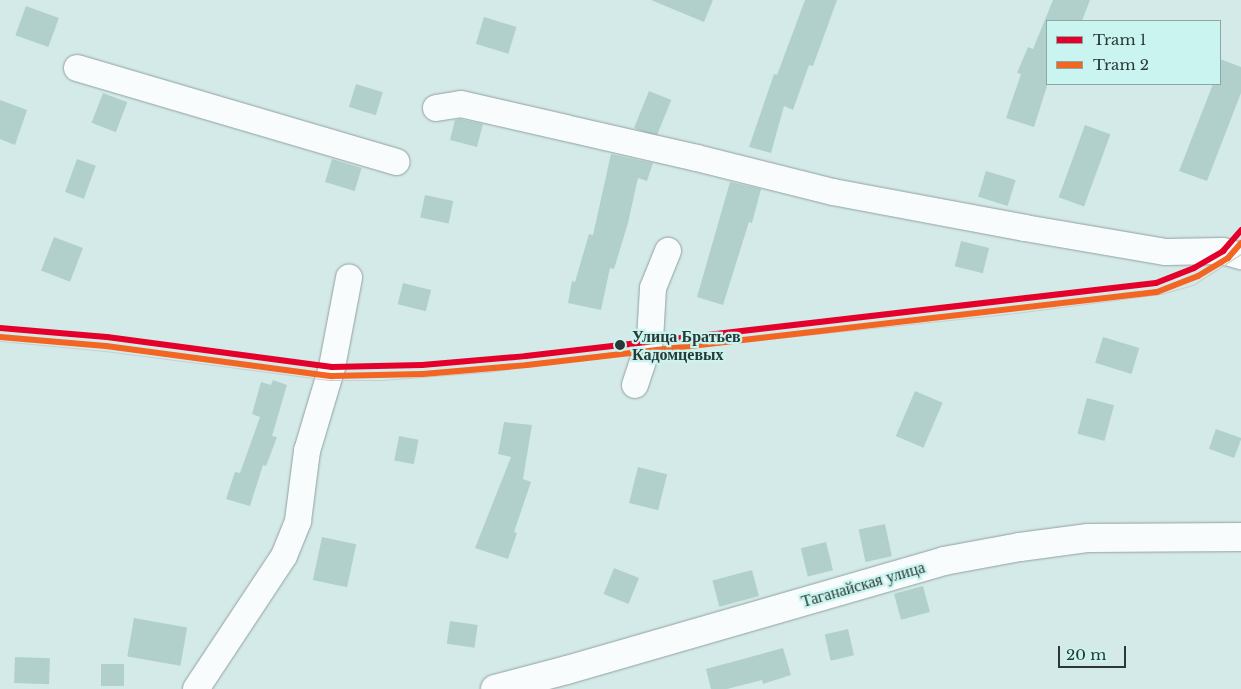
<!DOCTYPE html>
<html>
<head>
<meta charset="utf-8">
<style>
	body { margin:0 }
	#map { position:relative; width:1241px; height:689px; overflow:hidden; background:#d4eae8; font-family:"Libre Baskerville",serif }
	div>[style] { position:absolute }
	[style*='--x'] { left:calc(var(--x)*1px); top:calc(var(--y)*1px); width:calc(var(--w)*1px); rotate:calc(var(--a)*1deg) }
	.building>* { inset:0; background:#b1d0cc; transform-origin:0 0 }
	.roads { filter:drop-shadow(0 0 1px #90a19f) drop-shadow(0 0 1px #90a19f) }
	.minor>* { height:26px; margin:-13px; padding:0 13px; transform-origin:13px; border-radius:13px; background:#f9fcfc }
	.major>* { height:28px; margin:-14px; padding:0 14px; transform-origin:14px; border-radius:14px; background:#f9fcfc }
	.tram>* { height:1px; margin:-0.5px; padding:0 0.5px; transform-origin:0.5px; border-radius:0.5px; background:#c8cfce }
	.tram-1>* { height:6px; margin:-3px; padding:0 3px; transform-origin:3px; border-radius:3px; background:#e4002b }
	.tram-2>* { height:6px; margin:-3px; padding:0 3px; transform-origin:3px; border-radius:3px; background:#f26522 }
	.dots>* { width:14px; height:14px; translate:-50% -50%; box-sizing:border-box; border:2px solid #caf4ef; border-radius:50% }
	span { translate:-50% -50%; white-space:nowrap; text-align:center; line-height:1.15; -webkit-text-stroke:4.5px #caf4ef; paint-order:stroke }
	.stop-label { font-size:16px; color:#293937; font-weight:700 }
	.left { translate:0 -50%; text-align:left }
	.street-label { font-size:16px; color:#293937 }
	.legend { position:absolute; left:1046px; top:20px; width:175px; height:65px; box-sizing:border-box; background:#caf4ef; border:1px solid #8aa9a5; margin:0; padding:6px 9px; list-style:none; font-size:15px; color:#293937 }
	.legend li { display:flex; align-items:center; gap:10px; height:25px }
	.legend b { width:25px; border:1px solid #8aa9a5 }
	.scale { position:absolute; left:1058px; top:646px; width:68px; height:22px; box-sizing:border-box; border:2px solid #293937; border-top:0; padding-left:6px; font-size:15px; line-height:18px; white-space:nowrap; color:#293937; -webkit-text-stroke:4px #caf4ef; paint-order:stroke }
</style>
</head>
<body>
<div id="map">
	<div class="building">
		<i style="clip-path:polygon(651px 0,713px 0,704px 22px)"></i>
		<i style="clip-path:polygon(805px 0,837px 0,813px 66px,809px 65px,793px 110px,784px 106px,771px 153px,749px 147px,774px 74px,777px 75px)"></i>
		<i style="clip-path:polygon(1053px 0,1090px 0,1082px 21px,1047px 21px,1047px 86px,1034px 127px,1006px 118px,1021px 74px,1017px 73px,1028px 47px,1033px 49px)"></i>
		<i style="left:26px;top:6px;width:35px;height:31px;rotate:20deg"></i>
		<i style="left:484px;top:17px;width:34px;height:28px;rotate:17deg"></i>
		<i style="clip-path:polygon(1220px 59px,1241px 67px,1241px 93px,1207px 181px,1179px 171px,1213px 84px,1220px 84px)"></i>
		<i style="left:356px;top:84px;width:28px;height:24px;rotate:17deg"></i>
		<i style="left:649px;top:91px;width:24px;height:40px;rotate:22deg"></i>
		<i style="left:103px;top:93px;width:26px;height:32px;rotate:21deg"></i>
		<i style="clip-path:polygon(0 100px,27px 110px,15px 145px,0 139px)"></i>
		<i style="clip-path:polygon(460px 119px,483px 124px,477px 147px,450px 140px,455px 120px)"></i>
		<i style="left:1085px;top:125px;width:27px;height:77px;rotate:20deg"></i>
		<i style="clip-path:polygon(611px 154px,653px 163px,647px 181px,638px 178px,628px 223px,614px 269px,610px 268px,601px 310px,568px 303px,572px 281px,575px 282px,589px 234px,593px 235px)"></i>
		<i style="left:77px;top:159px;width:20px;height:35px;rotate:20deg"></i>
		<i style="left:332px;top:159px;width:31px;height:24px;rotate:17deg"></i>
		<i style="left:986px;top:171px;width:31px;height:27px;rotate:17deg"></i>
		<i style="clip-path:polygon(730px 182px,761px 189px,752px 223px,749px 222px,723px 305px,697px 297px)"></i>
		<i style="left:425px;top:195px;width:29px;height:23px;rotate:12deg"></i>
		<i style="left:54px;top:237px;width:31px;height:36px;rotate:21deg"></i>
		<i style="left:961px;top:241px;width:29px;height:26px;rotate:14deg"></i>
		<i style="left:403px;top:283px;width:29px;height:22px;rotate:14deg"></i>
		<i style="left:1103px;top:337px;width:38px;height:27px;rotate:17deg"></i>
		<i style="clip-path:polygon(273px 380px,287px 385px,272px 436px,277px 437px,266px 466px,263px 465px,250px 506px,226px 499px,235px 472px,240px 473px,260px 417px,252px 414px,261px 382px,271px 385px)"></i>
		<i style="left:915px;top:391px;width:30px;height:49px;rotate:23deg"></i>
		<i style="left:1087px;top:398px;width:28px;height:37px;rotate:15deg"></i>
		<i style="clip-path:polygon(504px 422px,532px 425px,523px 479px,531px 482px,514px 532px,517px 533px,508px 559px,475px 548px,511px 457px,498px 454px)"></i>
		<i style="left:1216px;top:429px;width:27px;height:21px;rotate:20deg"></i>
		<i style="left:399px;top:436px;width:20px;height:25px;rotate:11deg"></i>
		<i style="left:638px;top:467px;width:30px;height:37px;rotate:14deg"></i>
		<i style="left:885px;top:524px;width:33px;height:27px;rotate:78deg"></i>
		<i style="left:322px;top:537px;width:35px;height:44px;rotate:12deg"></i>
		<i style="left:826px;top:542px;width:29px;height:26px;rotate:76deg"></i>
		<i style="left:614px;top:568px;width:27px;height:28px;rotate:22deg"></i>
		<i style="left:752px;top:570px;width:27px;height:41px;rotate:75deg"></i>
		<i style="left:923px;top:586px;width:27px;height:30px;rotate:75deg"></i>
		<i style="left:134px;top:618px;width:54px;height:39px;rotate:10deg"></i>
		<i style="left:450px;top:621px;width:28px;height:23px;rotate:8deg"></i>
		<i style="left:848px;top:629px;width:27px;height:24px;rotate:77deg"></i>
		<i style="clip-path:polygon(783px 648px,791px 675px,763px 684px,762px 680px,727px 689px,711px 689px,706px 669px)"></i>
		<i style="left:15px;top:657px;width:35px;height:26px;rotate:2deg"></i>
		<i style="left:101px;top:664px;width:23px;height:22px"></i>
	</div>
	<div class="roads">
		<div class="minor">
			<i style="--x:77;--y:68;--w:333;--a:16.4"></i>
			<i style="--x:436;--y:108;--w:25;--a:-9"></i>
			<i style="--x:461;--y:104;--w:242;--a:12.9"></i>
			<i style="--x:697;--y:158;--w:140;--a:14"></i>
			<i style="--x:833;--y:192;--w:195;--a:10.6"></i>
			<i style="--x:1025;--y:228;--w:143;--a:9.7"></i>
			<i style="--x:1166;--y:252;--w:57;--a:-1"></i>
			<i style="--x:1223;--y:251;--w:19;--a:16"></i>
			<i style="--x:635;--y:385;--w:47;--a:-71.6"></i>
			<i style="--x:650;--y:340;--w:52;--a:-86.7"></i>
			<i style="--x:653;--y:288;--w:40;--a:-68"></i>
			<i style="--x:196;--y:689;--w:159;--a:-56.5"></i>
			<i style="--x:284;--y:556;--w:38;--a:-68"></i>
			<i style="--x:298;--y:521;--w:71;--a:-82.7"></i>
			<i style="--x:307;--y:451;--w:88;--a:-73.4"></i>
			<i style="--x:332;--y:367;--w:91;--a:-79.2"></i>
		</div>
		<div class="major">
			<i style="--x:495;--y:689;--w:74;--a:-14.8"></i>
			<i style="--x:567;--y:670;--w:392;--a:-16.1"></i>
			<i style="--x:944;--y:561;--w:77;--a:-10.4"></i>
			<i style="--x:1020;--y:547;--w:69;--a:-7.5"></i>
			<i style="--x:1088;--y:538;--w:153;--a:-0.4"></i>
		</div>
	</div>
	<div class="tram">
		<i style="--x:0;--y:341;--w:105;--a:5.4"></i>
		<i style="--x:105;--y:351;--w:224;--a:7.4"></i>
		<i style="--x:327;--y:380;--w:55;--a:0"></i>
		<i style="--x:382;--y:380;--w:105;--a:-4.4"></i>
		<i style="--x:487;--y:372;--w:140;--a:-7.4"></i>
		<i style="--x:626;--y:354;--w:392;--a:-6"></i>
		<i style="--x:1016;--y:313;--w:146;--a:-7.5"></i>
		<i style="--x:1161;--y:294;--w:33;--a:-16"></i>
		<i style="--x:1193;--y:285;--w:57;--a:-32.9"></i>
	</div>
	<div class="tram-1">
		<i style="--x:0;--y:328;--w:107;--a:4.8"></i>
		<i style="--x:107;--y:337;--w:227;--a:7.6"></i>
		<i style="--x:332;--y:367;--w:90;--a:-1.3"></i>
		<i style="--x:422;--y:365;--w:104;--a:-4.9"></i>
		<i style="--x:526;--y:356;--w:634;--a:-6.61"></i>
		<i style="--x:1156;--y:283;--w:41;--a:-21.5"></i>
		<i style="--x:1194;--y:268;--w:34;--a:-30"></i>
		<i style="--x:1223;--y:251;--w:28;--a:-49"></i>
	</div>
	<div class="tram-2">
		<i style="--x:0;--y:337;--w:106;--a:4.9"></i>
		<i style="--x:106;--y:346;--w:228;--a:7.6"></i>
		<i style="--x:332;--y:376;--w:91;--a:-1.3"></i>
		<i style="--x:423;--y:374;--w:104;--a:-4.9"></i>
		<i style="--x:527;--y:365;--w:634;--a:-6.61"></i>
		<i style="--x:1157;--y:292;--w:44;--a:-21.3"></i>
		<i style="--x:1198;--y:276;--w:35;--a:-31"></i>
		<i style="--x:1228;--y:258;--w:20;--a:-49"></i>
	</div>
	<div class="dots">
		<i style="left:620px;top:345px;background:#293937"></i>
	</div>
	<div class="stop-label">
		<span class="left" style="left:632px;top:345px">Улица Братьев<br>Кадомцевых</span>
	</div>
	<div class="street-label">
		<span style="left:863px;top:584px;rotate:-16deg">Таганайская улица</span>
	</div>
	<ul class="legend">
	<li><b style="height:6px;background:#e4002b"></b>Tram 1</li>
	<li><b style="height:6px;background:#f26522"></b>Tram 2</li>
	</ul>
	<div class="scale">20 m</div>
</div>
</body>
</html>
